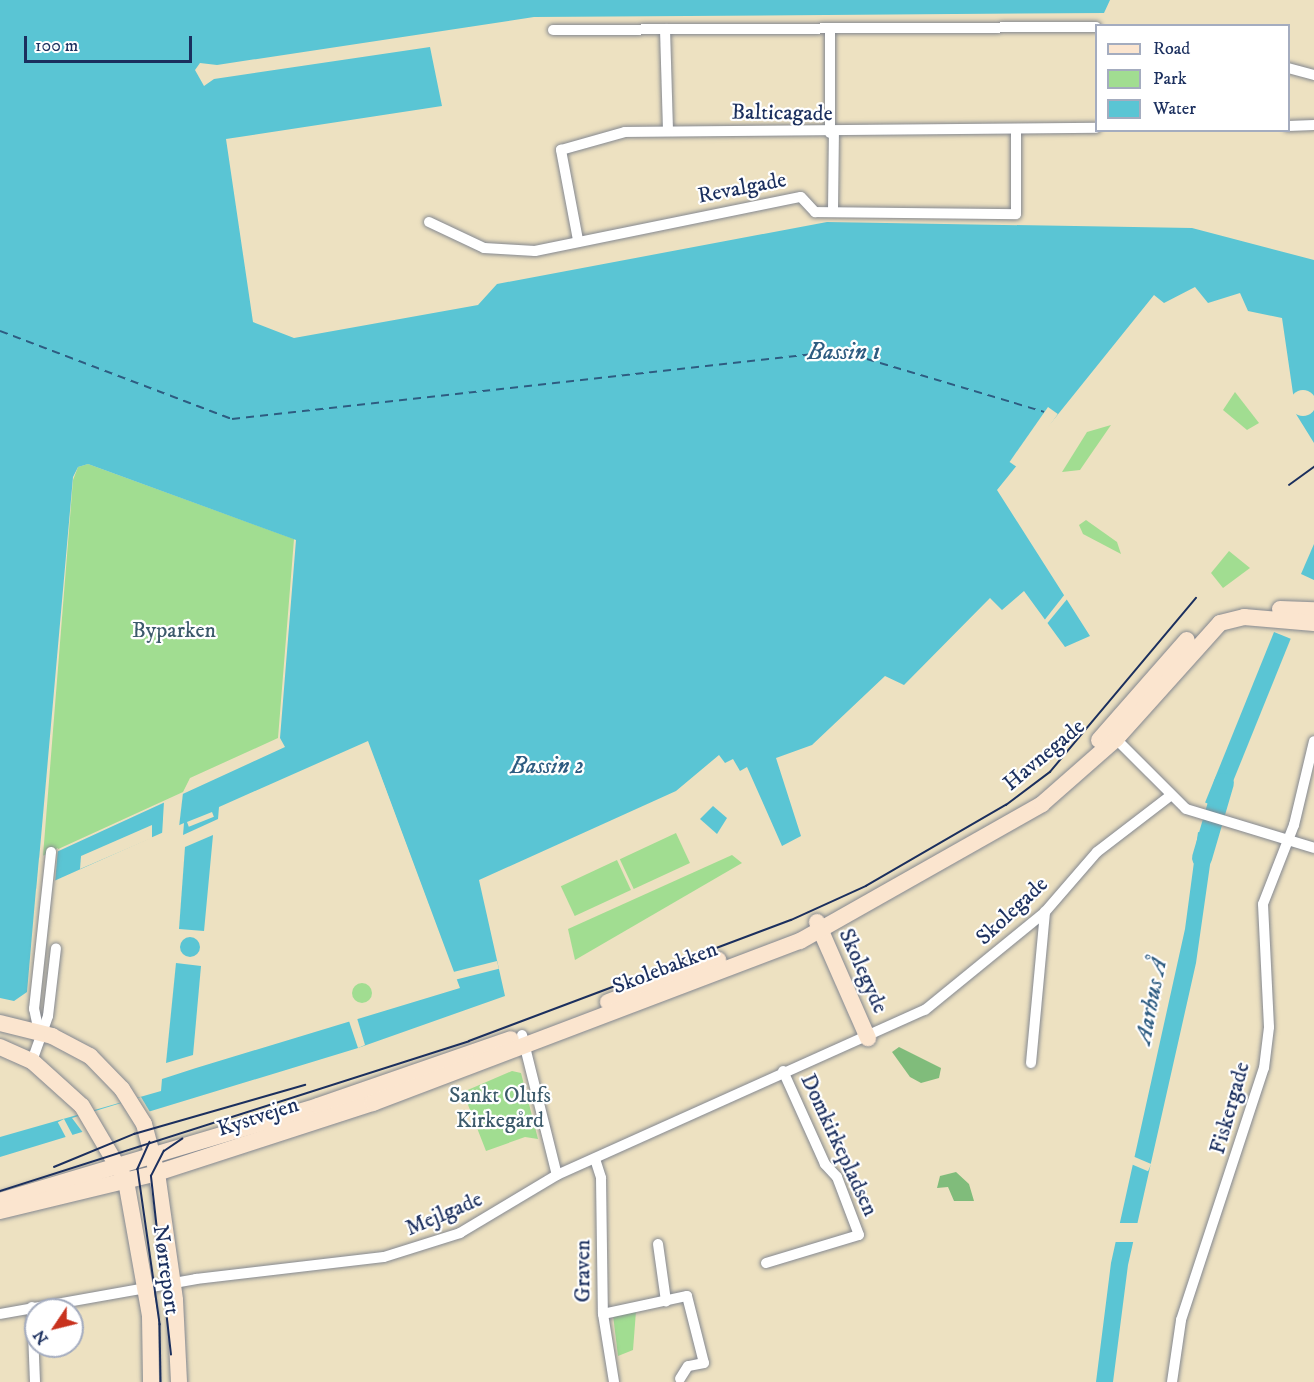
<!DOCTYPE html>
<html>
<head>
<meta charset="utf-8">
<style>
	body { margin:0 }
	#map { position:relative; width:1314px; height:1382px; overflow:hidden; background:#ede1c1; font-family:"IM FELL DW Pica",serif }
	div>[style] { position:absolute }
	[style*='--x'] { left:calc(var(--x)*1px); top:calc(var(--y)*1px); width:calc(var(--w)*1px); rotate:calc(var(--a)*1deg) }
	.green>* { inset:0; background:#a1dd91; transform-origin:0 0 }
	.round { border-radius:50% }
	.forest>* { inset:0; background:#80bc7b }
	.water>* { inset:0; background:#5ac5d4; transform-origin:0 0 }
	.pier>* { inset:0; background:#ede1c1; transform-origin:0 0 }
	.river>* { height:20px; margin:-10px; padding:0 10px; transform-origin:10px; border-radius:10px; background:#5ac5d4 }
	.ferry>* { height:1.5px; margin-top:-0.75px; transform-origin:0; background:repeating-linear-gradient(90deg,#2e5c81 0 8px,transparent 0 14px) }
	.roads { filter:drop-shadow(0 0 2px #848890) drop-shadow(0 0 2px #848890) }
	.street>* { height:10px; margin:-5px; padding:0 5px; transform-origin:5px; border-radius:5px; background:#fff }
	.secondary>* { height:16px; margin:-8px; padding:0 8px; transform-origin:8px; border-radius:8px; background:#fbe5cf }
	.tram>* { height:1.5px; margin:-0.75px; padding:0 0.75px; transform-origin:0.75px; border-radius:0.75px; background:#1b2f5e }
	span { translate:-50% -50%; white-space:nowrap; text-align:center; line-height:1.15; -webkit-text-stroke:4.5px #fff; paint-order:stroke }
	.street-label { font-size:22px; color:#1b2f5e }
	.park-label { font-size:22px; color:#3c5a6b }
	.water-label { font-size:24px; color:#2e5c81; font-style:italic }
	.legend { position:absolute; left:1095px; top:24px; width:195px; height:108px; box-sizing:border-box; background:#fff; border:2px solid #a4acbf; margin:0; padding:8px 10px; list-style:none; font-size:18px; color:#1b2f5e }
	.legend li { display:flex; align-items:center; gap:12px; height:30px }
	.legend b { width:30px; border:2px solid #a4acbf }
	.north { position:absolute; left:24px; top:1298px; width:60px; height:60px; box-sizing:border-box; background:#fff; border:2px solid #a4acbf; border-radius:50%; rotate:235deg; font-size:16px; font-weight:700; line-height:24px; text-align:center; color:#1b2f5e }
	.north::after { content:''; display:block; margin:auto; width:21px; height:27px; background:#c8321e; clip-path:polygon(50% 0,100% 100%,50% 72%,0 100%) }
	.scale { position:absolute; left:24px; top:36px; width:168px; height:27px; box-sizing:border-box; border:3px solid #1b2f5e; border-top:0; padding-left:8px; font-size:18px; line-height:21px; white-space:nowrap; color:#1b2f5e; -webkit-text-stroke:4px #fff; paint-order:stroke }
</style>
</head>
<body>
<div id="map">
	<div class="green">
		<i style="clip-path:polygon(1235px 392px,1259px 423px,1247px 430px,1223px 410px)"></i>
		<i style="clip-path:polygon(1111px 425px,1080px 470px,1062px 472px,1087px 432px)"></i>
		<i style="clip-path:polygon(88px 464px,294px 539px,278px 738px,190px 778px,183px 792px,43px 856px,73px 480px,78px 467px)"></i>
		<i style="clip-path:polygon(1086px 520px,1117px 542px,1121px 554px,1083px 534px,1079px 525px)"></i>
		<i style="clip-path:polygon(1229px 551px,1250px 568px,1223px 588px,1211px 573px)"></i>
		<i style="left:676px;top:833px;width:33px;height:62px;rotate:65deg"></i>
		<i style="clip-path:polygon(732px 855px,742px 863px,575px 960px,568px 929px)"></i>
		<i style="left:617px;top:860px;width:33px;height:62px;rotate:65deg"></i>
		<i class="round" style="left:352px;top:983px;width:20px;height:20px"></i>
		<i style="clip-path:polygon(512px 1071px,521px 1073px,538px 1139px,525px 1137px,486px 1151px,463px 1092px)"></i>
		<i style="clip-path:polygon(636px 1311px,633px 1350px,618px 1356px,613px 1315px)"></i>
	</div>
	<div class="forest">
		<i style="clip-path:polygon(899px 1047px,941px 1068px,939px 1078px,921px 1083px,910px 1077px,892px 1052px)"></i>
		<i style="clip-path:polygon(956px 1172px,969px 1184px,974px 1201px,954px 1201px,948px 1187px,937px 1188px,940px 1176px)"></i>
	</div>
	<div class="water">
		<i style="clip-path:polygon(evenodd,0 0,1110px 0,1104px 13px,534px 17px,217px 65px,200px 63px,195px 70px,204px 86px,214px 79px,430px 47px,442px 106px,226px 139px,253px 322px,294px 338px,478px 305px,497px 284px,827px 222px,1192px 228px,1314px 260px,1314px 443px,1296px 414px,1282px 318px,1248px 311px,1240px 293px,1208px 303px,1195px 287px,1164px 303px,1154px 295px,997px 490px,1090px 636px,1065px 647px,1024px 591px,1002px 610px,990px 598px,904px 685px,885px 676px,812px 745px,776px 758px,801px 836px,782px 846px,747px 767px,740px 771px,733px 759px,725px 763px,719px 755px,676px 791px,479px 880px,505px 996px,358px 1048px,0 1157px,0 1137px,161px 1091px,162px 1079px,196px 1068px,460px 988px,368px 741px,219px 807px,218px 819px,183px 835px,184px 823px,36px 889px,27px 992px,14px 1001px,0 998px,0 0,88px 464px,296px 540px,280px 738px,285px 747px,39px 860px,73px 477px,78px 467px,88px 464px)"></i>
		<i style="clip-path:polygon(1314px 544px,1314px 580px,1301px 574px)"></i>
		<i style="left:1274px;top:632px;width:18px;height:184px;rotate:22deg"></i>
		<i style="clip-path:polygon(713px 806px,727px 818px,717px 834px,700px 819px)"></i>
		<i style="clip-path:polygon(1198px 832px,1214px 837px,1196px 963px,1128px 1265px,1113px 1382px,1096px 1382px,1111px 1263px,1185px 929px)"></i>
		<i style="clip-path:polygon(213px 835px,204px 931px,179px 929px,185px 847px)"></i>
		<i class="round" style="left:180px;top:937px;width:20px;height:20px"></i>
		<i style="clip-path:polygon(176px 963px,201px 966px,193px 1055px,166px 1063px)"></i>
	</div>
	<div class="pier">
		<i class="round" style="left:1290px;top:390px;width:26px;height:26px"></i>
		<i style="left:1048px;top:407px;width:12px;height:67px;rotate:35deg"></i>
		<i style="clip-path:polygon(1065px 594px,1068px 598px,1045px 626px,1043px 622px)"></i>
		<i style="clip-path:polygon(374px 758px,444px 947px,440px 943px)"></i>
		<i style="clip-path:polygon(183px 793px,179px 827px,162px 835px,164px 802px)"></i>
		<i style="left:212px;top:812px;width:5px;height:27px;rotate:68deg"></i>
		<i style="clip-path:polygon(152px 825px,152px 838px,80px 869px,81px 856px)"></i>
		<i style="clip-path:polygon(58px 848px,55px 883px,36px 891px,39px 858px)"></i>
		<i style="left:497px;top:961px;width:8px;height:46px;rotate:76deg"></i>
		<i style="clip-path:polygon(357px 1018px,365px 1045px,358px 1048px,349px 1021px)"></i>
		<i style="clip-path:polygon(141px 1097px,150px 1112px,84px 1134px,72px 1118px)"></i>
		<i style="left:64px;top:1119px;width:21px;height:7px;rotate:62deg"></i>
		<i style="left:1130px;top:1155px;width:23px;height:8px;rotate:23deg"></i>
		<i style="clip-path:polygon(1117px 1223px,1139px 1223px,1136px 1242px,1113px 1242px)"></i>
	</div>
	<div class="river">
		<i style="--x:1202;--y:858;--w:78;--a:-73.7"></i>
	</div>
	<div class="ferry">
		<i style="--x:0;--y:331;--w:248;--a:20.8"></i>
		<i style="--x:232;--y:419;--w:612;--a:-6.38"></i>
		<i style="--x:840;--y:351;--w:213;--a:16.6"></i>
	</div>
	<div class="roads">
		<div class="street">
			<i style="--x:665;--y:29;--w:101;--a:88.3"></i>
			<i style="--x:830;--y:29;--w:104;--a:90"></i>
			<i style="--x:553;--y:30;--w:543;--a:-0.32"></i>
			<i style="--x:1288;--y:68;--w:27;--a:15"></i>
			<i style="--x:1288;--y:126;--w:26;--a:-2"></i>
			<i style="--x:833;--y:210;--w:77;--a:-89.3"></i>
			<i style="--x:429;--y:222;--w:61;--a:25.3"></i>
			<i style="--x:484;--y:248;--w:51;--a:3.4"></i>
			<i style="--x:535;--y:251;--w:271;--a:-11.5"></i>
			<i style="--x:801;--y:197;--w:21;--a:47"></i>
			<i style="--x:815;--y:212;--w:201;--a:0.6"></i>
			<i style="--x:1016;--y:214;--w:84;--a:-90"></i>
			<i style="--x:578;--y:240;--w:92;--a:-100.7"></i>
			<i style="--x:561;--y:150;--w:66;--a:-15.7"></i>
			<i style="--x:625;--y:132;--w:471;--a:-0.5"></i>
			<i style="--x:1113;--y:736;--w:103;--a:45"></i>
			<i style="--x:1186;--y:809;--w:134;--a:16.9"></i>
			<i style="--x:39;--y:1032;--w:24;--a:-102"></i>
			<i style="--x:34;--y:1009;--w:158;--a:-83.8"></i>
			<i style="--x:522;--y:1035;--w:144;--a:76"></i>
			<i style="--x:32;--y:1061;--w:48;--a:-70.4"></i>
			<i style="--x:48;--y:1016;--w:68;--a:-83.3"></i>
			<i style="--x:1031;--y:1063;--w:152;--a:-84.7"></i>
			<i style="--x:595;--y:1159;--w:20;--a:72"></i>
			<i style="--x:601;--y:1178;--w:136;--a:89.2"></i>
			<i style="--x:603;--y:1314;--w:69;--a:80.8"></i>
			<i style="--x:658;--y:1244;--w:58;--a:82"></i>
			<i style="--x:766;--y:1263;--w:97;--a:-16.8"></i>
			<i style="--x:859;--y:1235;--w:62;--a:-110.8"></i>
			<i style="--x:837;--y:1177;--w:18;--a:-133"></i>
			<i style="--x:825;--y:1164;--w:102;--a:-114.3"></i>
			<i style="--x:32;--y:1307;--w:75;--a:87.7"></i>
			<i style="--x:0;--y:1314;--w:199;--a:-10.1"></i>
			<i style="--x:196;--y:1279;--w:189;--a:-6.7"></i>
			<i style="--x:384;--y:1257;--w:80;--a:-17.5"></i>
			<i style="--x:460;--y:1233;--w:113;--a:-30.9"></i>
			<i style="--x:557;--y:1175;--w:403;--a:-24.2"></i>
			<i style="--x:925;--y:1010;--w:155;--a:-39.2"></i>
			<i style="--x:1045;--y:912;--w:79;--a:-49.1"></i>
			<i style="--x:1097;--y:852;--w:92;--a:-37.5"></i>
			<i style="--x:603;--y:1314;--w:86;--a:-12.1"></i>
			<i style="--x:687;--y:1296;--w:69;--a:75.8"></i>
			<i style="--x:704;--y:1363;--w:16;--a:169"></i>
			<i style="--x:688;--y:1366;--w:15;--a:122"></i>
			<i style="--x:1172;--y:1382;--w:63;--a:-81.7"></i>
			<i style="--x:1181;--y:1320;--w:265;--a:-71.8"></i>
			<i style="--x:1264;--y:1068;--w:41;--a:-83"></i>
			<i style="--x:1269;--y:1027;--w:123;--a:-92.8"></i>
			<i style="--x:1263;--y:904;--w:85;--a:-68.6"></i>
			<i style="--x:1294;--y:825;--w:86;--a:-76.6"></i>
		</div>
		<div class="secondary">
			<i style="--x:1280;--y:609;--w:34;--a:2"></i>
			<i style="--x:1099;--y:740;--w:133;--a:-48.7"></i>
			<i style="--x:817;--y:922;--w:127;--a:66.3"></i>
			<i style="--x:608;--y:1002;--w:118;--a:-20.9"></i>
			<i style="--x:0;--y:1023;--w:54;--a:14"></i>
			<i style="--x:52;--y:1036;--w:43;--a:27.8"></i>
			<i style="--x:90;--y:1056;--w:46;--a:45.9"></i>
			<i style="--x:122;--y:1089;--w:41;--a:57.8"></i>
			<i style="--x:144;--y:1124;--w:51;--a:75.1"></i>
			<i style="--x:157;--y:1173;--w:128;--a:81.9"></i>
			<i style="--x:175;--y:1300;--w:82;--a:87.2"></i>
			<i style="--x:0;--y:1047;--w:35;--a:24"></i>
			<i style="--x:32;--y:1061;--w:67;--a:42"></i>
			<i style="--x:82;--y:1106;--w:87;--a:59.6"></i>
			<i style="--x:126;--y:1181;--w:137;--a:79.9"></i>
			<i style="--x:150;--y:1316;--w:66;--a:89.1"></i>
			<i style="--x:0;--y:1201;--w:332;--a:-16.6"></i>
			<i style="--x:318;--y:1106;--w:204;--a:-19.1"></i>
			<i style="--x:0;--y:1211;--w:162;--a:-13.6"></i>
			<i style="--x:157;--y:1173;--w:227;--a:-18"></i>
			<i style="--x:373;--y:1103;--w:457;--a:-20.8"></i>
			<i style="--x:800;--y:941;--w:278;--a:-29.5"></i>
			<i style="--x:1042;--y:804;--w:98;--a:-41.3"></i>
			<i style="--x:1116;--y:739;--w:156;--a:-48.1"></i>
			<i style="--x:1220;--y:623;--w:25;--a:-14"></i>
			<i style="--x:1244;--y:617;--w:70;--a:4.9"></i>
		</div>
	</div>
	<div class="tram">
		<i style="--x:1289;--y:485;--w:31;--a:-36"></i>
		<i style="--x:150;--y:1142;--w:30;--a:114"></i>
		<i style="--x:138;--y:1169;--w:157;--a:81.9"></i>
		<i style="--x:160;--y:1324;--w:58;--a:89"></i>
		<i style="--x:54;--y:1167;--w:87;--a:-22.4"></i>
		<i style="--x:134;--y:1134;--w:178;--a:-16"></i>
		<i style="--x:0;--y:1191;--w:492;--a:-17.7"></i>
		<i style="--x:469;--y:1041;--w:344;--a:-20.6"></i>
		<i style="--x:791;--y:920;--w:82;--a:-24.4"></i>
		<i style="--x:866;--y:886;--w:162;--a:-30.1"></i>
		<i style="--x:1006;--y:805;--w:55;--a:-36.9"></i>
		<i style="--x:1050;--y:772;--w:227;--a:-50"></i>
		<i style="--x:171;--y:1355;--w:180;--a:-96.4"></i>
		<i style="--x:151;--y:1176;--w:28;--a:-63"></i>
		<i style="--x:164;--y:1151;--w:22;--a:-34"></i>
	</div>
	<div class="street-label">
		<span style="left:782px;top:113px;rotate:1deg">Balticagade</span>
		<span style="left:742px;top:188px;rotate:-11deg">Revalgade</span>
		<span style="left:1044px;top:755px;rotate:-40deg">Havnegade</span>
		<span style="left:1012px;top:911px;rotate:-43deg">Skolegade</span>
		<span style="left:665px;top:968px;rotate:-21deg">Skolebakken</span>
		<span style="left:863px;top:971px;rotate:66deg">Skolegyde</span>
		<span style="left:1230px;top:1108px;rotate:-74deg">Fiskergade</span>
		<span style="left:258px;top:1117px;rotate:-18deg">Kystvejen</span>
		<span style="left:839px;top:1145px;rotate:65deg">Domkirkepladsen</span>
		<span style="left:444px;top:1214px;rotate:-23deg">Mejlgade</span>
		<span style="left:166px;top:1270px;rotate:82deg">Nørreport</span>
		<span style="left:583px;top:1271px;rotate:-90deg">Graven</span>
	</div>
	<div class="park-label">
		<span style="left:174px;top:631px">Byparken</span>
		<span style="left:500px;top:1108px">Sankt Olufs<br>Kirkegård</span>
	</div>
	<div class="water-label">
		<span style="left:844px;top:353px">Bassin 1</span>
		<span style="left:547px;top:767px">Bassin 2</span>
		<span style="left:1152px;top:1001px;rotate:-79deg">Aarhus Å</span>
	</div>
	<ul class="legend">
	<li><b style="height:8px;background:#fbe5cf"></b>Road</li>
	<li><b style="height:16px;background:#a1dd91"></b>Park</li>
	<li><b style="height:16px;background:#5ac5d4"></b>Water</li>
	</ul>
	<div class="north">N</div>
	<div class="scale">100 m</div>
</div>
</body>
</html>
